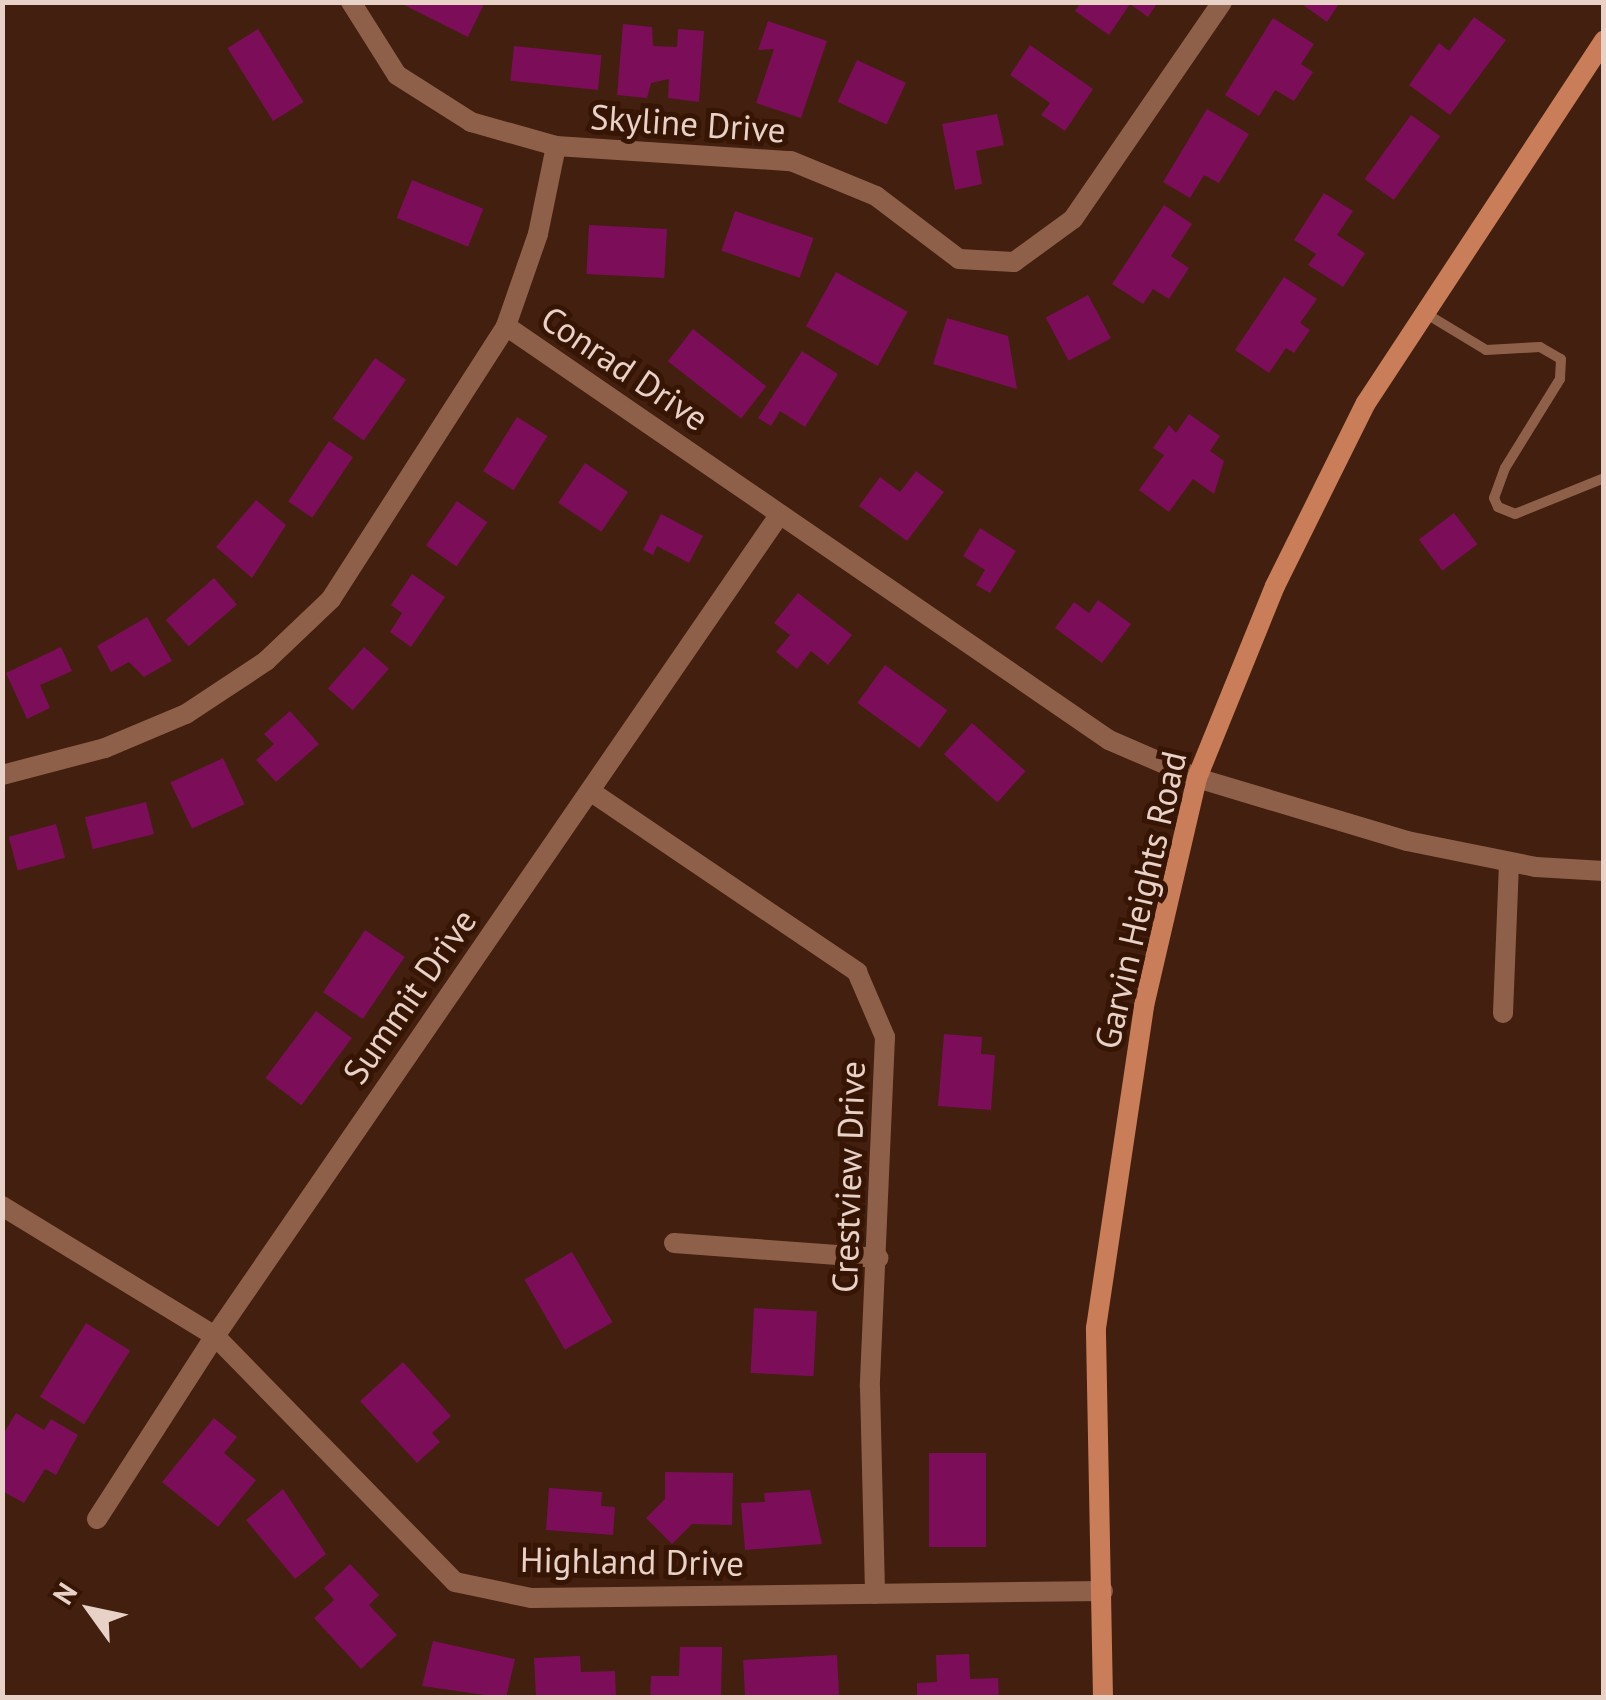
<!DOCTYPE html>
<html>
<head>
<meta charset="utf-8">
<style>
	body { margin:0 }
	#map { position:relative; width:1606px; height:1700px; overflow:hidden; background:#421f0e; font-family:"PT Sans",sans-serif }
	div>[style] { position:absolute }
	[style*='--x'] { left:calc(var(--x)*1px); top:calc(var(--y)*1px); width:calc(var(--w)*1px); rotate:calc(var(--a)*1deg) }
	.building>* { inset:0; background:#7c0e59; transform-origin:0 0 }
	.service>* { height:10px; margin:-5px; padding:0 5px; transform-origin:5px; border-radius:5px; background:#8f6049 }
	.minor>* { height:20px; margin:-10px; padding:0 10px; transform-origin:10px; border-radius:10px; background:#8f6049 }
	.secondary>* { height:20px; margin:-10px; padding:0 10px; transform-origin:10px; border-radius:10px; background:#c97d59 }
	span { translate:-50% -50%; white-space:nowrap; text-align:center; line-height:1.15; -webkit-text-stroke:10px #371505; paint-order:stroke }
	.street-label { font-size:35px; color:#e8d1c6 }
	.frame { position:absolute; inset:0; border:5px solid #e8d1c6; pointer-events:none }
	.north { position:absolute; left:40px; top:1560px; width:100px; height:100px; -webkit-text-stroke:8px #371505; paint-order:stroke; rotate:303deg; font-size:28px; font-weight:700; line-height:40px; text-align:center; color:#e8d1c6 }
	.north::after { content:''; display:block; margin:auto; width:35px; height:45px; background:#e8d1c6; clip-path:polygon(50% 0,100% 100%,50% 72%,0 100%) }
</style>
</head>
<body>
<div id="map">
	<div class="building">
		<i style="clip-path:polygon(398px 2px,481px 2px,484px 4px,468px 37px)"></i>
		<i style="clip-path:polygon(1081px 2px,1158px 2px,1148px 17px,1130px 4px,1109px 35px,1075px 11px)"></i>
		<i style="clip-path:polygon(1299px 2px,1340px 2px,1327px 22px)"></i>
		<i style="clip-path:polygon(1474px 17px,1506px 40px,1450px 115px,1409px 85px,1439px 43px,1449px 51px)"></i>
		<i style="clip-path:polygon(1273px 18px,1314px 44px,1301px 64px,1313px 72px,1294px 101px,1275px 90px,1259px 116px,1225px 95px)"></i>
		<i style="clip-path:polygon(768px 21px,827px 41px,801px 118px,756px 103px,774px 49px,758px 50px)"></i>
		<i style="clip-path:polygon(623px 24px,652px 27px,653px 46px,677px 47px,678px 29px,704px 31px,699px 102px,668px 98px,669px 79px,651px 83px,647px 98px,617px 95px)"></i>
		<i style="left:258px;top:29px;width:86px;height:36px;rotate:58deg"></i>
		<i style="clip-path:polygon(1030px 45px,1093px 89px,1065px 131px,1041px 115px,1050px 103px,1010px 75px)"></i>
		<i style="left:514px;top:46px;width:88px;height:35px;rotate:6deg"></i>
		<i style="left:857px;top:60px;width:54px;height:46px;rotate:25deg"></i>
		<i style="clip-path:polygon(1207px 109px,1249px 134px,1219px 183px,1204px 175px,1190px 198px,1163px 182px)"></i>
		<i style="clip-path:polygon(997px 114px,1004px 145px,976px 151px,982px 184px,955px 190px,942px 124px)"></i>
		<i style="left:1411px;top:115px;width:36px;height:79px;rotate:36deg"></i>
		<i style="left:412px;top:180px;width:77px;height:41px;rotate:22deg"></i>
		<i style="clip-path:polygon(1324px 193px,1353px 211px,1337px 235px,1365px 253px,1343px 287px,1308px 265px,1316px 254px,1294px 240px)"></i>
		<i style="clip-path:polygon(1164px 205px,1192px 224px,1171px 256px,1189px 268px,1169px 299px,1153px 289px,1143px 304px,1112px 284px)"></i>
		<i style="left:735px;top:211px;width:83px;height:42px;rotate:19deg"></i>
		<i style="left:589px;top:225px;width:78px;height:49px;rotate:3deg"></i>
		<i style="left:836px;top:272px;width:82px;height:62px;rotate:29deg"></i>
		<i style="clip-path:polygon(1284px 277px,1317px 299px,1300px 323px,1310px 330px,1294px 353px,1286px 348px,1269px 373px,1235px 350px)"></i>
		<i style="left:1088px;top:295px;width:49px;height:48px;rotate:62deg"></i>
		<i style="clip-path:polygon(947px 318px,1008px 336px,1017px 389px,933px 364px)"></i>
		<i style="left:693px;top:329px;width:93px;height:41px;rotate:38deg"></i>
		<i style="clip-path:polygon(802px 351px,838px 374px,805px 427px,780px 411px,771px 426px,758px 418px)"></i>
		<i style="left:375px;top:358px;width:38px;height:74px;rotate:35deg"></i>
		<i style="clip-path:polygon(1189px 414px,1220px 436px,1210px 451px,1224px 461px,1214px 494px,1193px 479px,1169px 512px,1139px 490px,1164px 455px,1153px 448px,1169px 425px,1176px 433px)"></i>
		<i style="left:517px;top:417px;width:36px;height:64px;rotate:32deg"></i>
		<i style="left:329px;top:441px;width:29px;height:73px;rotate:34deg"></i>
		<i style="left:585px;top:463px;width:52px;height:48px;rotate:34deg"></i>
		<i style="clip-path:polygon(916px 471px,944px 492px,907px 541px,859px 506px,880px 477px,900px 492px)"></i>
		<i style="clip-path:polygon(256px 500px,286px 525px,252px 578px,216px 547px)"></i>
		<i style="left:457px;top:501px;width:37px;height:54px;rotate:35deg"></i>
		<i style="left:1454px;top:513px;width:39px;height:44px;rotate:53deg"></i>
		<i style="clip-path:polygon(661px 514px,703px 536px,689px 563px,657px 546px,653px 555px,643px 550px)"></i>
		<i style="clip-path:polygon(980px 528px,1016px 551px,990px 593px,976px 585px,985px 570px,963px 556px)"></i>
		<i style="clip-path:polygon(412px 574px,445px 597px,411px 647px,390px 632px,402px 613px,391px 605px)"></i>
		<i style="left:214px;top:578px;width:35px;height:64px;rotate:49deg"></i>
		<i style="clip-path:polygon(798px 593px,852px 635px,828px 665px,811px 651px,797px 669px,776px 652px,790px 635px,774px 623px)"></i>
		<i style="clip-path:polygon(1098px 600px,1131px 624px,1102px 663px,1055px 628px,1074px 602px,1089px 613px)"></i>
		<i style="clip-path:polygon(147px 617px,172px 661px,144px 677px,129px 662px,111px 672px,97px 646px)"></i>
		<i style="clip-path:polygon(61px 647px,72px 671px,40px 685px,50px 708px,27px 719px,6px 673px)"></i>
		<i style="left:364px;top:647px;width:33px;height:55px;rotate:41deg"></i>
		<i style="left:885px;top:665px;width:77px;height:47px;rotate:36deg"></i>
		<i style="clip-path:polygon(290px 711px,319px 744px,276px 782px,256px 760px,274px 744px,264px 734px)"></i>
		<i style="left:972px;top:723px;width:72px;height:42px;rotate:42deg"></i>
		<i style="left:223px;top:758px;width:51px;height:58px;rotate:65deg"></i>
		<i style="left:146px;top:802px;width:33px;height:63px;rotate:76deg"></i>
		<i style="left:56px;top:824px;width:35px;height:49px;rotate:75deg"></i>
		<i style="left:365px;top:930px;width:48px;height:75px;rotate:34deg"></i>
		<i style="left:316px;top:1011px;width:45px;height:84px;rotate:37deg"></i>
		<i style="clip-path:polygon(944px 1034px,982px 1037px,981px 1054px,995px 1055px,991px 1110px,938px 1106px)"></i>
		<i style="left:572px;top:1252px;width:81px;height:55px;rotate:60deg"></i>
		<i style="left:754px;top:1308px;width:63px;height:65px;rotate:3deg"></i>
		<i style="left:86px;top:1323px;width:52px;height:87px;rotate:32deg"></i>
		<i style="clip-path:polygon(403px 1362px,451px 1416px,432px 1433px,440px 1442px,417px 1463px,360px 1401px)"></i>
		<i style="clip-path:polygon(16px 1413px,44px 1430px,51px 1419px,78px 1435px,56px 1475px,45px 1469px,24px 1503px,2px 1491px,2px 1436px)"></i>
		<i style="clip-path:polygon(214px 1418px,237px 1437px,224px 1453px,256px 1480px,218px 1527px,162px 1482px)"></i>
		<i style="left:929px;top:1453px;width:57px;height:94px"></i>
		<i style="clip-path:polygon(665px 1472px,733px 1473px,732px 1525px,692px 1524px,672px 1544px,646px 1518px,665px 1499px)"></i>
		<i style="clip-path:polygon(549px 1488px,602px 1492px,601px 1506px,615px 1507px,613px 1535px,546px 1530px)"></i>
		<i style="clip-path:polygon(283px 1489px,326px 1554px,295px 1579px,246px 1520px)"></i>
		<i style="clip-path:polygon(810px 1490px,822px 1544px,745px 1550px,741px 1503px,765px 1502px,764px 1493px)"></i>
		<i style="clip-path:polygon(350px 1564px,379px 1595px,369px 1605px,397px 1635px,361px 1669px,314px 1618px,334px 1600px,324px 1588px)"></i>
		<i style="clip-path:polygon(433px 1641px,515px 1659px,506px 1698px,422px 1686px)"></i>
		<i style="clip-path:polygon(680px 1647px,722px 1647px,721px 1698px,650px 1698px,651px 1676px,679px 1676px)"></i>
		<i style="clip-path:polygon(969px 1654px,970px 1679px,998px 1678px,999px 1698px,917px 1698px,917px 1683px,937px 1682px,936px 1655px)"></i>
		<i style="left:837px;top:1655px;width:43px;height:94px;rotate:87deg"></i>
		<i style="clip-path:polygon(580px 1656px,581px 1672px,615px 1671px,616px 1698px,536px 1697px,534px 1658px)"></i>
	</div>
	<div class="service">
		<i style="--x:1425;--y:313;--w:71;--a:31.2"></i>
		<i style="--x:1486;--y:350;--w:54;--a:-3.2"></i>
		<i style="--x:1540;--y:347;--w:24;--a:30"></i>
		<i style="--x:1561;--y:359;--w:20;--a:93"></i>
		<i style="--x:1560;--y:379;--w:105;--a:121.7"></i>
		<i style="--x:1505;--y:468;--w:32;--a:110"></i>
		<i style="--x:1494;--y:498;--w:10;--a:66"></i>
		<i style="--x:1498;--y:507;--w:18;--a:22"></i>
		<i style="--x:1515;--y:514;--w:96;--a:-22"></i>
	</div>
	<div class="minor">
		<i style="--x:351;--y:2;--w:86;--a:57.8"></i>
		<i style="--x:397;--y:75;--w:88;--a:32.4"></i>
		<i style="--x:471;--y:122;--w:88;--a:15.8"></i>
		<i style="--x:556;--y:146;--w:235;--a:3.7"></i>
		<i style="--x:791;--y:161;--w:92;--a:22.4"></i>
		<i style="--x:876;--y:196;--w:104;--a:37.2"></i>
		<i style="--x:959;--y:259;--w:55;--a:3.1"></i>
		<i style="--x:1014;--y:262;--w:73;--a:-36.1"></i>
		<i style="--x:1073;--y:219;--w:263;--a:-55.5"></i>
		<i style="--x:506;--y:326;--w:731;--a:34.47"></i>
		<i style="--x:1109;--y:740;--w:96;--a:23.4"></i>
		<i style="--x:1197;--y:778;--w:219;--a:16.7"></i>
		<i style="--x:1407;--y:841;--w:132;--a:11.4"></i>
		<i style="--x:1536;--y:867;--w:68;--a:3.4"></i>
		<i style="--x:2;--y:775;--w:106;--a:-14.7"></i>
		<i style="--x:105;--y:748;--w:88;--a:-22.8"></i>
		<i style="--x:186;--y:714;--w:96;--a:-33.5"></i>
		<i style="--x:266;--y:661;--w:90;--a:-43.6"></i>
		<i style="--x:331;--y:599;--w:324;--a:-57.3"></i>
		<i style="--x:506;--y:326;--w:97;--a:-70.8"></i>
		<i style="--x:538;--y:234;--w:90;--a:-78.4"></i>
		<i style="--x:590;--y:791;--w:323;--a:34.1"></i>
		<i style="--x:857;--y:972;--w:71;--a:66.7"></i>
		<i style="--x:885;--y:1037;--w:350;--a:92.5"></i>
		<i style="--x:870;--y:1387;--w:207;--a:88.6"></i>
		<i style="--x:1503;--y:1013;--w:151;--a:-87.7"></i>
		<i style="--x:2;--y:1206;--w:250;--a:31.4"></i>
		<i style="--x:215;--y:1336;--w:344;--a:45.7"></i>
		<i style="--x:455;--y:1582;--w:78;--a:11.9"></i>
		<i style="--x:531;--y:1598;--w:572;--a:-0.7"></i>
		<i style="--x:674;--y:1243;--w:205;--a:4.2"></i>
		<i style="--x:97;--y:1519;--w:218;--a:-57.2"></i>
		<i style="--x:215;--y:1336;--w:997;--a:-55.5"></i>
	</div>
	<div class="secondary">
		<i style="--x:1103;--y:1698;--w:370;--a:-91.1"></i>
		<i style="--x:1096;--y:1328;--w:326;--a:-81.5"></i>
		<i style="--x:1144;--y:1006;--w:234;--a:-76.9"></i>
		<i style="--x:1197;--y:778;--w:207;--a:-67.9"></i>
		<i style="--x:1275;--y:586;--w:204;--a:-63.6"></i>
		<i style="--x:1366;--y:403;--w:434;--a:-56.7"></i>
	</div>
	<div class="street-label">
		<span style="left:688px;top:123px;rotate:4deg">Skyline Drive</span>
		<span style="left:625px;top:368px;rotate:34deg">Conrad Drive</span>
		<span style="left:1140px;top:900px;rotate:-77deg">Garvin Heights Road</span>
		<span style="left:409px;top:996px;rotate:-55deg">Summit Drive</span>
		<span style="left:848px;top:1177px;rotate:-88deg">Crestview Drive</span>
		<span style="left:632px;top:1561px;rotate:1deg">Highland Drive</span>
	</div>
	<div class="frame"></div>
	<div class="north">N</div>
</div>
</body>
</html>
